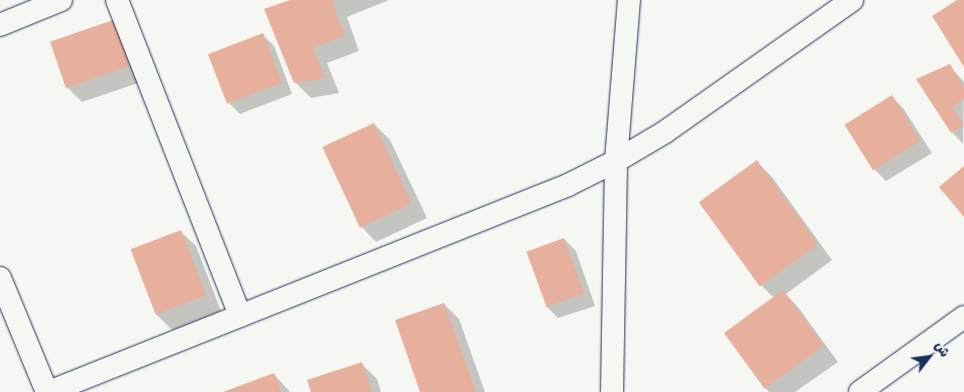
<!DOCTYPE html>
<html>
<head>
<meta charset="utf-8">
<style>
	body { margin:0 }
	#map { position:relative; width:964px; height:392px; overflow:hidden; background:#f6f6f2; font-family:Itim,"Playpen Sans Arabic",sans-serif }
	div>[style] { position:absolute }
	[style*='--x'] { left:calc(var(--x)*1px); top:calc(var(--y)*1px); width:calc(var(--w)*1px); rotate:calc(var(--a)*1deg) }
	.shadow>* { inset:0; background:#0003 }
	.building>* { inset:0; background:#e7b09c; transform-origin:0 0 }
	.roads { filter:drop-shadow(0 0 1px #1b2f5e) drop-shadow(0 0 1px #1b2f5e) }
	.street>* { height:22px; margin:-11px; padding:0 11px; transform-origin:11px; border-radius:11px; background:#f6f6f2 }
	span { translate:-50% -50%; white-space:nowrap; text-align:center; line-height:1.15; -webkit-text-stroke:4.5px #f6f6f2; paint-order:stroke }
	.north { position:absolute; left:904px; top:332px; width:50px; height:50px; -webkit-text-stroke:4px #f6f6f2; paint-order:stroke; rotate:60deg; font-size:14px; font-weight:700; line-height:20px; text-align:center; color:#1b2f5e }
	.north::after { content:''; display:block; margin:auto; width:18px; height:22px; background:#1b2f5e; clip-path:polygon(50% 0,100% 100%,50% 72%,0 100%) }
</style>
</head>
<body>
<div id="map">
	<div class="shadow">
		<i style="clip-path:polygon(294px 0,389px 0,347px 17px,359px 51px,327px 63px,339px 93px,311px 98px,295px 82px)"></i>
		<i style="clip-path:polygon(119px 20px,150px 79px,82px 102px,67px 87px)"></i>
		<i style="clip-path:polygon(262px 34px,274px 46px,292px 94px,240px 114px,228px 102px)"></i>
		<i style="clip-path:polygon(949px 65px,964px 82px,963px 144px,952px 132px)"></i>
		<i style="clip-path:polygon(892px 97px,903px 108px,932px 153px,886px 181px,875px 170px)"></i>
		<i style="clip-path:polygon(374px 124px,390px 140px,427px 218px,376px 242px,361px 226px)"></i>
		<i style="clip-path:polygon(756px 161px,772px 177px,832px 260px,786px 294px,798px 307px,838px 362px,795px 392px,769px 392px,765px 388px,774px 298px,761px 285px,701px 202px)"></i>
		<i style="clip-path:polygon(180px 231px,196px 246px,221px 311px,172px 330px,156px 314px)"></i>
		<i style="clip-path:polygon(564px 239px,576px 251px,595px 306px,558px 318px,546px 306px)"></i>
		<i style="clip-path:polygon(444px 304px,459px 319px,485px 392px,421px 392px)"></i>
		<i style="clip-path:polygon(362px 364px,377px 379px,381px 392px,313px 392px)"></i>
		<i style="clip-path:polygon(274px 374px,290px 392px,227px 392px)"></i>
	</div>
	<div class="building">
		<i style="clip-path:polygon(290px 0,336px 0,332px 2px,345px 35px,313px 48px,325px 78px,294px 83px,264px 9px)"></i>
		<i style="clip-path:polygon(957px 0,964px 0,964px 67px,932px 16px)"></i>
		<i style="left:119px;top:18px;width:49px;height:73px;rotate:71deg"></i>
		<i style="left:263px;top:33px;width:53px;height:59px;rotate:69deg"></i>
		<i style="clip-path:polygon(950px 64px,964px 88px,964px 99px,952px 107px,964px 125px,951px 133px,916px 79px)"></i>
		<i style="left:892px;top:95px;width:54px;height:56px;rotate:58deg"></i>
		<i style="left:374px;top:123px;width:89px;height:57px;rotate:65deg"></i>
		<i style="left:757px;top:160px;width:104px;height:72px;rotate:54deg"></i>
		<i style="clip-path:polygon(964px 166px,964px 217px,939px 187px)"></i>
		<i style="left:181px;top:230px;width:70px;height:54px;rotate:69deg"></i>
		<i style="left:564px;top:238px;width:59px;height:40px;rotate:70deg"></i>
		<i style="left:783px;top:290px;width:69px;height:73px;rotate:54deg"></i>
		<i style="clip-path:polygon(444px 303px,476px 392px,420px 392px,395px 320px)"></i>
		<i style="clip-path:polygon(362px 362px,372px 392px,311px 392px,307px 380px)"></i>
		<i style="clip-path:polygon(274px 373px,281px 392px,223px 392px)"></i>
	</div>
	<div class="roads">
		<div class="street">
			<i style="--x:117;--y:0;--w:339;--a:68.7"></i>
			<i style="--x:0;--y:25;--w:66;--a:-22.3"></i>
			<i style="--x:0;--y:278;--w:123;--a:67.6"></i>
			<i style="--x:49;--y:392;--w:559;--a:-21.74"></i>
			<i style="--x:568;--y:185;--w:54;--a:-26.6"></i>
			<i style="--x:616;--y:161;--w:57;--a:-30.6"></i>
			<i style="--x:665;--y:132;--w:229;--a:-35.2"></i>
			<i style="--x:612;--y:392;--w:231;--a:-89"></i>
			<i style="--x:616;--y:161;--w:162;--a:-85.4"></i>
			<i style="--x:860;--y:392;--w:128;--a:-35.8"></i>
		</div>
	</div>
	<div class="north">ش</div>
</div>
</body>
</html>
